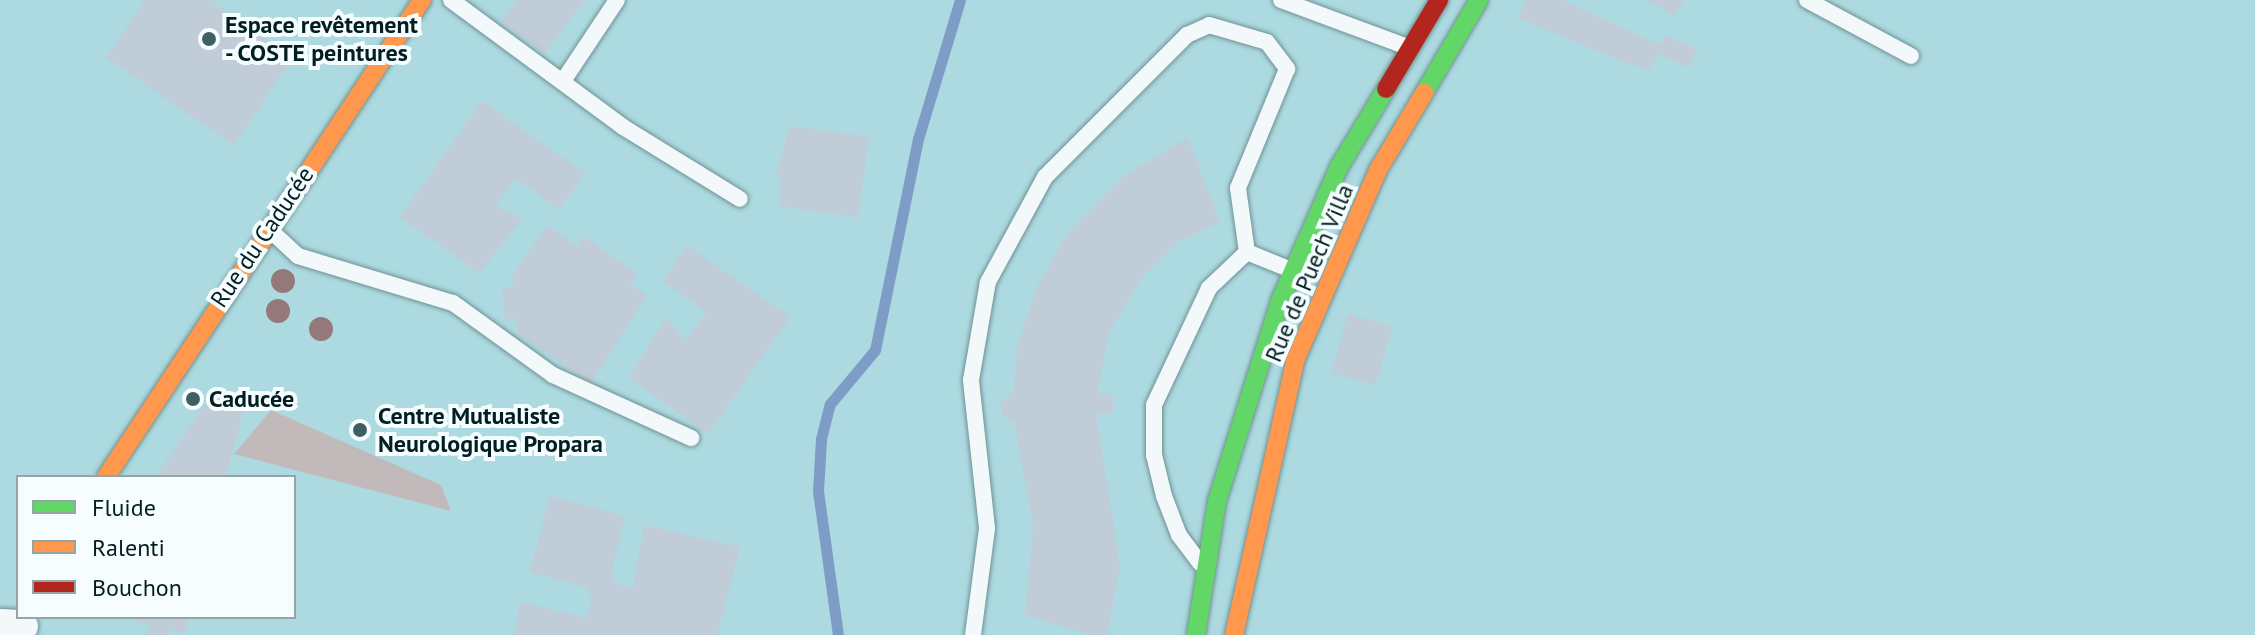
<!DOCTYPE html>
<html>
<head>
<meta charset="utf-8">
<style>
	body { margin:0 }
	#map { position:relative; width:2255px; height:635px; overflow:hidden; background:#acdae0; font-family:"PT Sans",sans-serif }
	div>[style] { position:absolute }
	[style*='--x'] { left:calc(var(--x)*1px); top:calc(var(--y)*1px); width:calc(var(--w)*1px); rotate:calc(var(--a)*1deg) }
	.green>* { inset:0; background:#c2baba }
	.stream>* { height:11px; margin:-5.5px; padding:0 5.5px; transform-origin:5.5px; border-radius:5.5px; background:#7d9cc6 }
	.building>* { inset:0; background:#c0ccd7; transform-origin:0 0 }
	.roads { filter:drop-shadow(0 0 2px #709195) drop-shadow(0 0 2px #709195) }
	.lane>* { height:16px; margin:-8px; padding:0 8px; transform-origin:8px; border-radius:8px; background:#f3f9fa }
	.street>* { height:32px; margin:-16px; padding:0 16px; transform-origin:16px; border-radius:16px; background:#f3f9fa }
	.fast>* { height:18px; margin:-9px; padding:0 9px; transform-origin:9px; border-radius:9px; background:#63d668 }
	.slow>* { height:18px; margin:-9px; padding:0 9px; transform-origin:9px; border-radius:9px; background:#ff974d }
	.jam>* { height:18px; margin:-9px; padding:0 9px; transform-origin:9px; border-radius:9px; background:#b3261e }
	.trees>* { width:24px; height:24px; margin:-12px; border-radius:50%; background:#95797a }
	.dots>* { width:22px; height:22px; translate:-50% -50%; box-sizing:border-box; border:4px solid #f6fdfe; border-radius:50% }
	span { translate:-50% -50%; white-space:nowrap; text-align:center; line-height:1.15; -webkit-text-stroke:8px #f6fdfe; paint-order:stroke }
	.poi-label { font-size:24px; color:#031e21; font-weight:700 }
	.left { translate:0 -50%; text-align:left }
	.street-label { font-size:24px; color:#031e21 }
	.legend { position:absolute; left:16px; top:475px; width:280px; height:144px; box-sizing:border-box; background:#f6fdfe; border:2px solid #95a4a6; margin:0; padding:10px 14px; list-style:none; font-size:24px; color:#031e21 }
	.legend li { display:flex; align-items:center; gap:16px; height:40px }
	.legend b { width:40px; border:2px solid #95a4a6 }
</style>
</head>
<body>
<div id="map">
	<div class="green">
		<i style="clip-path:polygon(271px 410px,441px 485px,451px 511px,234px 454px)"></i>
	</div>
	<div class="stream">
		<i style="--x:838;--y:635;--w:145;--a:-97.9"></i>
		<i style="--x:818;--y:491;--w:52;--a:-86.7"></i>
		<i style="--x:821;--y:439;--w:36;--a:-76"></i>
		<i style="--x:830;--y:404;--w:70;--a:-50.2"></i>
		<i style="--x:875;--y:350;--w:215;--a:-78.5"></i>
		<i style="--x:918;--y:139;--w:145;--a:-73.2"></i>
	</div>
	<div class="building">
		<i style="clip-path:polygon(145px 0,210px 0,293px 57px,234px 145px,106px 58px)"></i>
		<i style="clip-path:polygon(517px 0,585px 0,544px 54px,501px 21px)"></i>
		<i style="clip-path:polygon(1527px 0,1563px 0,1660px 45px,1666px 35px,1697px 49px,1688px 68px,1658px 53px,1650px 70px,1634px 66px,1518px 18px)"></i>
		<i style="clip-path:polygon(1647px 0,1684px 0,1675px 16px)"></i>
		<i style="clip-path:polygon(482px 101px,585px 173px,559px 209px,515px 178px,496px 206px,523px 218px,479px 273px,400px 217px)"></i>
		<i style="clip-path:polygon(790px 126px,869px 137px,858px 217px,779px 206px,782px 178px,775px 178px)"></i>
		<i style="clip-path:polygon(1188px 137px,1220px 222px,1176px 243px,1144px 275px,1109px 332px,1097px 394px,1113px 393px,1113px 413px,1096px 413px,1120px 566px,1107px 635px,1091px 635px,1025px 615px,1033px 526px,1014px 423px,1002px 415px,1000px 402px,1014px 391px,1017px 348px,1036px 289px,1067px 234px,1123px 177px)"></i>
		<i style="clip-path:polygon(548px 225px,577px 246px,584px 236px,637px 274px,630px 284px,647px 295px,591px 384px,518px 333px,516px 319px,505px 321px,502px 288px,513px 287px,512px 276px)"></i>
		<i style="clip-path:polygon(687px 245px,790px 317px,708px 434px,629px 378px,665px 318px,686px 340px,706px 312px,662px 281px)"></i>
		<i style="left:1348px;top:314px;width:46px;height:61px;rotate:16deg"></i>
		<i style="clip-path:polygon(217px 388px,246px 400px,226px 477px,155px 477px)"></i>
		<i style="clip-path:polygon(550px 496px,625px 516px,611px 574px,615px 584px,633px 587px,644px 525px,740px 547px,717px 635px,514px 635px,520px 602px,587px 618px,592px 598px,586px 587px,530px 572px)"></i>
		<i style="clip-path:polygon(124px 617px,189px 617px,185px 634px,168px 630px,167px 635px,148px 635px,150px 625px)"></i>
	</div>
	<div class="roads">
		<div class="lane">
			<i style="--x:451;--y:0;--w:214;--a:36.4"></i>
			<i style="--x:623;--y:127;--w:137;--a:31.6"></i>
			<i style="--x:1281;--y:0;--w:138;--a:20.4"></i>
			<i style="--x:1807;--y:0;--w:118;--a:28.3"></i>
			<i style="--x:563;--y:81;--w:97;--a:-56.3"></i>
			<i style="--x:270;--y:230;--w:38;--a:43"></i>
			<i style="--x:298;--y:256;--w:162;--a:16.9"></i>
			<i style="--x:453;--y:303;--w:123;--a:35.8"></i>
			<i style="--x:553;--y:375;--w:152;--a:24.5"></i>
			<i style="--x:1247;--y:252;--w:48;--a:22.2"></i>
			<i style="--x:1200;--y:563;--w:35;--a:-127"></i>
			<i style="--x:1179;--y:535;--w:42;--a:-111"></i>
			<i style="--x:1164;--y:496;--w:42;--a:-103.7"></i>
			<i style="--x:1154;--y:455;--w:50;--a:-90"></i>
			<i style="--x:1154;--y:405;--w:129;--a:-64.8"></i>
			<i style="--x:1209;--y:288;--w:52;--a:-43.5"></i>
			<i style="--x:973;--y:635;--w:108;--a:-82.5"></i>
			<i style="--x:987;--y:528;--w:149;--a:-96.2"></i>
			<i style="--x:971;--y:380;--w:99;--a:-80.2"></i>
			<i style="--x:988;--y:282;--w:119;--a:-61.5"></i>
			<i style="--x:1045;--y:177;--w:201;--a:-45"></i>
			<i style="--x:1187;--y:35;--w:24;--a:-24"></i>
			<i style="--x:1209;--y:25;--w:60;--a:16.3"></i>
			<i style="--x:1267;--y:42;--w:34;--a:53"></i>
			<i style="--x:1287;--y:69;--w:129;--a:112.4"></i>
			<i style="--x:1238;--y:188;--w:65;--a:82"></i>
		</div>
		<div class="street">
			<i style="--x:0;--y:625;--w:22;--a:3"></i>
		</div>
		<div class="fast">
			<i style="--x:1424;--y:93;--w:108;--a:-59.4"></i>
			<i style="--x:1196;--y:635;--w:136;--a:-81.1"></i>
			<i style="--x:1217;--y:501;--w:210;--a:-72.5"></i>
			<i style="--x:1280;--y:301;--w:146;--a:-66.2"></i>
			<i style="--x:1339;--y:167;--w:91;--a:-58.9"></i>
		</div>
		<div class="slow">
			<i style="--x:106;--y:477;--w:572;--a:-56.48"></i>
			<i style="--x:1234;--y:635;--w:281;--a:-77.4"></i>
			<i style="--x:1295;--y:361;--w:208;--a:-66.5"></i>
			<i style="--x:1378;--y:170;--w:90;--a:-59.1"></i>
		</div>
		<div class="jam">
			<i style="--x:1386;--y:89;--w:104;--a:-59.2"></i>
		</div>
	</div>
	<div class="trees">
		<i style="left:283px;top:281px"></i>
		<i style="left:278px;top:311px"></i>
		<i style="left:321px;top:329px"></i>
	</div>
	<div class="dots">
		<i style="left:209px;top:39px;background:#3e6064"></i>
		<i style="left:193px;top:399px;background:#3e6064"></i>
		<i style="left:360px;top:430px;background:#3e6064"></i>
	</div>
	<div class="poi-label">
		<span class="left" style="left:225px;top:39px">Espace revêtement<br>- COSTE peintures</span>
		<span class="left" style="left:209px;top:399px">Caducée</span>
		<span class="left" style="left:378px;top:430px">Centre Mutualiste<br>Neurologique Propara</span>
	</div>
	<div class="street-label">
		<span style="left:262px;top:237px;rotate:-56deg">Rue du Caducée</span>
		<span style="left:1309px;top:273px;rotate:-67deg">Rue de Puech Villa</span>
	</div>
	<ul class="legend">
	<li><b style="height:10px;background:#63d668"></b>Fluide</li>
	<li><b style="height:10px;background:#ff974d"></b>Ralenti</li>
	<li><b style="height:10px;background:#b3261e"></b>Bouchon</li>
	</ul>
</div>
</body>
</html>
